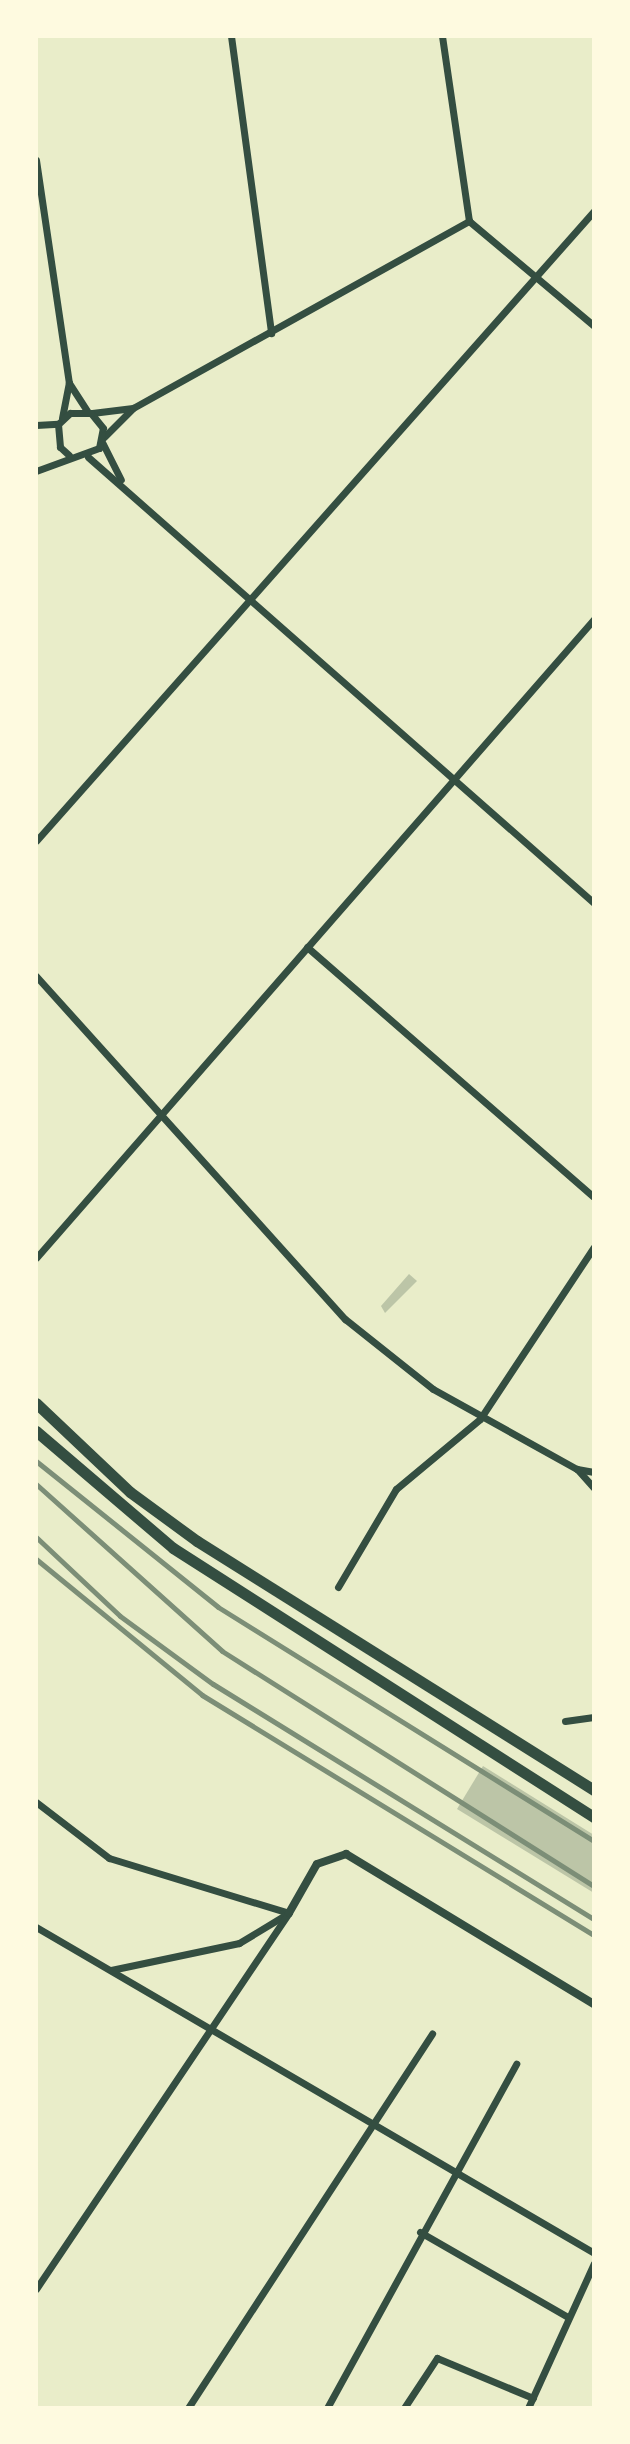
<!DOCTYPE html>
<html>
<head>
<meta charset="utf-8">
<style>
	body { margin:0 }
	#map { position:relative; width:630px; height:2444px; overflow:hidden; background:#e9edc9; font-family:Montserrat,sans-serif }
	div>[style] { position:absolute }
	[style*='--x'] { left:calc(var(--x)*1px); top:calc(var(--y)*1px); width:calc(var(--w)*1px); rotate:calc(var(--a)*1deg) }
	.building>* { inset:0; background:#bcc5a7 }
	.minor>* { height:7px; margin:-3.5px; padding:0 3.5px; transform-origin:3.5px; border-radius:3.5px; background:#344e41 }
	.tertiary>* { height:8px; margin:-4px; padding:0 4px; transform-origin:4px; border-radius:4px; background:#344e41 }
	.trunk>* { height:11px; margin:-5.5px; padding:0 5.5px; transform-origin:5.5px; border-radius:5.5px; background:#344e41 }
	.rail>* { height:5px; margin:-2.5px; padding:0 2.5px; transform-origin:2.5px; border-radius:2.5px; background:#7c8e77 }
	span { translate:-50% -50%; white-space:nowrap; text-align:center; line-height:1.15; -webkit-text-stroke:8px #fefae0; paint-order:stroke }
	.frame { position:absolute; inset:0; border:38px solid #fefae0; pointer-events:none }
</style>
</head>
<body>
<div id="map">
	<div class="building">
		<i style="clip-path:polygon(409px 1274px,417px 1281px,385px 1313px,381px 1306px)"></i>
		<i style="clip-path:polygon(483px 1766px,594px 1835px,594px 1893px,457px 1809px)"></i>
	</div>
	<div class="minor">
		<i style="--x:231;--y:36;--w:300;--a:82.3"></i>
		<i style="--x:442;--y:36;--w:187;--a:81.7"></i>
		<i style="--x:36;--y:160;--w:225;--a:81.6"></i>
		<i style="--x:69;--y:383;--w:35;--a:57"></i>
		<i style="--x:469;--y:221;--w:163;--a:40"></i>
		<i style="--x:92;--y:413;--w:39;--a:-7"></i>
		<i style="--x:62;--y:418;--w:36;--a:-79"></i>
		<i style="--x:36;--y:425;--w:22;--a:-3"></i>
		<i style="--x:104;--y:437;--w:41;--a:-45"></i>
		<i style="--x:133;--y:408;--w:385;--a:-29.1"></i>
		<i style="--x:102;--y:442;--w:42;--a:63.4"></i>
		<i style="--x:88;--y:457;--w:675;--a:41.39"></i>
		<i style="--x:36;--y:471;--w:67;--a:-20.1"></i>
		<i style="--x:99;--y:448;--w:20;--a:-79"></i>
		<i style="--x:103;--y:428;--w:19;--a:-129"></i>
		<i style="--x:91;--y:413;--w:21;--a:180"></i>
		<i style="--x:70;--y:413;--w:16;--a:137"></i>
		<i style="--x:58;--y:424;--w:23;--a:85"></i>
		<i style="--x:60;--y:447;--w:12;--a:42"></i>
		<i style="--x:36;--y:841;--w:842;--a:-48.47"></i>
		<i style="--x:307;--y:947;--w:381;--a:41.1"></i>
		<i style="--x:36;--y:976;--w:462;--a:48"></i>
		<i style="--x:345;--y:1319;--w:112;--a:38.5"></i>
		<i style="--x:433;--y:1389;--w:165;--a:29.1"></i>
		<i style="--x:577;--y:1469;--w:25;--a:48"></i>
		<i style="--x:36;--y:1258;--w:848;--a:-48.87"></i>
		<i style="--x:577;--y:1469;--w:17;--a:10"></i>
		<i style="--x:338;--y:1587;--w:114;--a:-59.4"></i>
		<i style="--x:396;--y:1489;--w:109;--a:-39.8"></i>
		<i style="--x:480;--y:1419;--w:206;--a:-56.5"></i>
		<i style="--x:565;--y:1721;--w:29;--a:-8"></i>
		<i style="--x:36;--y:1802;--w:92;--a:37.5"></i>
		<i style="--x:109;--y:1858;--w:188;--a:17"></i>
		<i style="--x:36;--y:1927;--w:646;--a:30.29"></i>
		<i style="--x:111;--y:1970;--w:131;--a:-11.9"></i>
		<i style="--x:239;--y:1943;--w:56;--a:-31.1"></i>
		<i style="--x:420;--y:2232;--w:171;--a:29.9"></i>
		<i style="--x:36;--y:2289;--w:453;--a:-56.1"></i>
		<i style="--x:188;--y:2408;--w:447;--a:-56.9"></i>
		<i style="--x:327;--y:2408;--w:393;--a:-61.2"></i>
		<i style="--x:404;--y:2408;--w:60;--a:-56.6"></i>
		<i style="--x:437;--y:2358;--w:104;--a:22.6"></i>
		<i style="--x:528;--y:2408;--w:159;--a:-65.5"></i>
	</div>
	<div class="tertiary">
		<i style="--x:289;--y:1913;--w:56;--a:-60.3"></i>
		<i style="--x:317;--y:1864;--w:31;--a:-19"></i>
		<i style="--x:346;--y:1854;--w:290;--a:31.2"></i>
	</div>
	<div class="trunk">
		<i style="--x:36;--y:1403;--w:129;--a:43.4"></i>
		<i style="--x:130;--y:1492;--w:83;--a:36.2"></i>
		<i style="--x:197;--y:1541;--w:469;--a:32.1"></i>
		<i style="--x:36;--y:1431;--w:180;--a:40.5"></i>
		<i style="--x:173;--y:1548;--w:500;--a:32.6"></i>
	</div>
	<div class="rail">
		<i style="--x:36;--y:1461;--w:233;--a:38.7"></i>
		<i style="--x:218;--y:1607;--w:443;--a:31.9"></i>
		<i style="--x:36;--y:1484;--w:250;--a:41.9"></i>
		<i style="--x:222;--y:1651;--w:440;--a:32.3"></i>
		<i style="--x:36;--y:1537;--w:115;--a:43.2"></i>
		<i style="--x:120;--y:1616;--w:115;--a:36.2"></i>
		<i style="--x:213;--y:1684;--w:448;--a:31.7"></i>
		<i style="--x:36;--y:1559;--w:215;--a:39.3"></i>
		<i style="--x:202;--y:1695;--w:460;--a:31.5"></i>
	</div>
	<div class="frame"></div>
</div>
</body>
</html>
